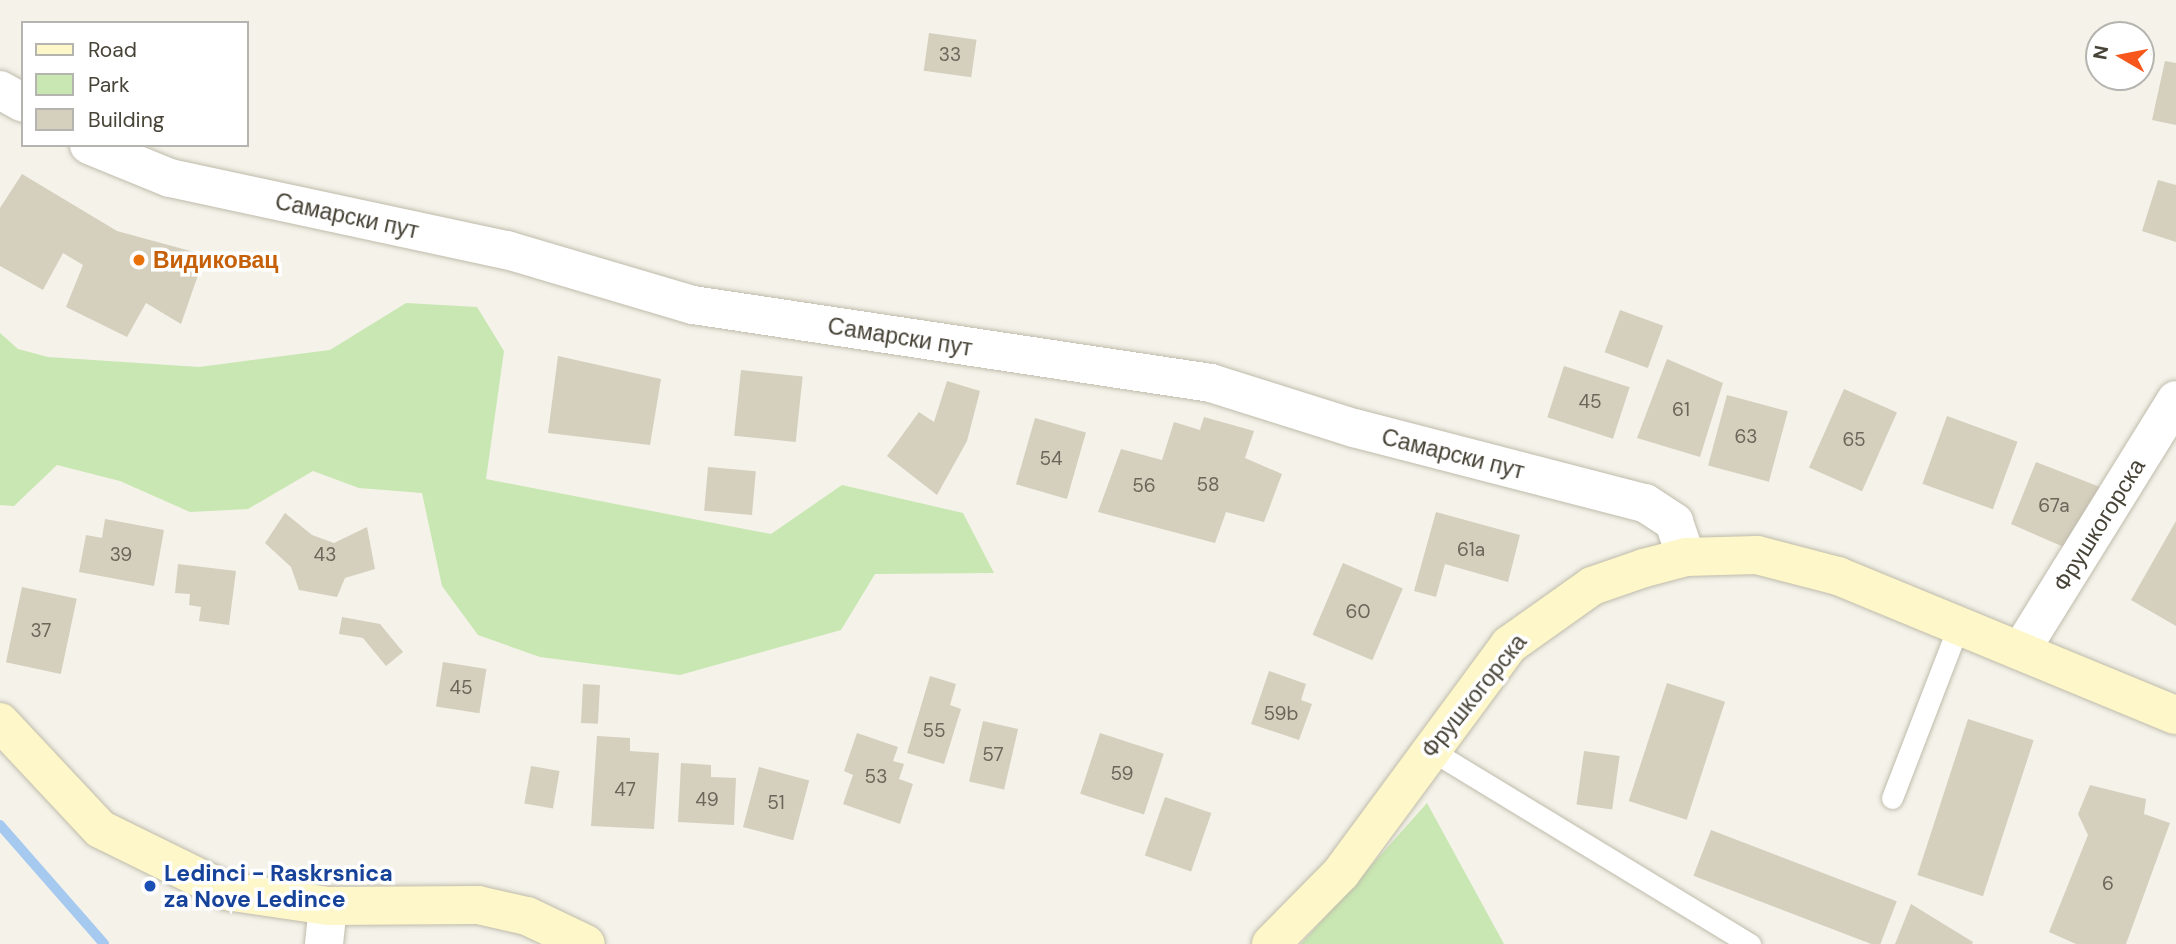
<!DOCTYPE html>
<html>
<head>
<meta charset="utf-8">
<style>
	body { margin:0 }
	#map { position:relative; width:2176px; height:944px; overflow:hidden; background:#f4f2e9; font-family:"DM Sans",sans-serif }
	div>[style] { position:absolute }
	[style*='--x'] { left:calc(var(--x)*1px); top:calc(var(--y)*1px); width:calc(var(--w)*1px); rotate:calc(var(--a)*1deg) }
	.green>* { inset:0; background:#c9e7b2 }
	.stream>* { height:10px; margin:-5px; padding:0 5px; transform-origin:5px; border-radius:5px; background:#a6c9ef }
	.building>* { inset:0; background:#d5cfbe; transform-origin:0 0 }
	.roads { filter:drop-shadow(0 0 2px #bfbbab) drop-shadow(0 0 2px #bfbbab) }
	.lane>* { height:21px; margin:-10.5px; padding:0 10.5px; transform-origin:10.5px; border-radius:10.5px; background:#fff }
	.street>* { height:38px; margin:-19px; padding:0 19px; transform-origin:19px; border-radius:19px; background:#fff }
	.secondary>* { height:38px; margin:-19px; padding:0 19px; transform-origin:19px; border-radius:19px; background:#fef7c9 }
	.dots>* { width:19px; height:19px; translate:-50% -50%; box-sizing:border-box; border:4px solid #fff; border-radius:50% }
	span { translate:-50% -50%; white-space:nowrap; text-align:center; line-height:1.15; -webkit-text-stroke:7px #fff; paint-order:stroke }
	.number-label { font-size:19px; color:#6a6659 }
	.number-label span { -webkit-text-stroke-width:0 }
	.street-label { font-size:23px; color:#474337 }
	.food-label { font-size:23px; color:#c56008; font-weight:700 }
	.left { translate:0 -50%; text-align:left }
	.transit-label { font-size:23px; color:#164399; font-weight:700 }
	.legend { position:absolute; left:21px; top:21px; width:228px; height:126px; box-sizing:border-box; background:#fff; border:2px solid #b5b4af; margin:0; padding:9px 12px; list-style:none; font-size:21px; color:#474337 }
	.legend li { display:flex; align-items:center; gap:14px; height:35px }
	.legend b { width:35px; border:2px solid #b5b4af }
	.north { position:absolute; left:2085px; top:21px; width:70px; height:70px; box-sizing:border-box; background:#fff; border:2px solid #b5b4af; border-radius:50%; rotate:280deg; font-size:19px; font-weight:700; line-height:28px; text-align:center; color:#474337 }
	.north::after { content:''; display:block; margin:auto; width:24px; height:32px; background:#f7571d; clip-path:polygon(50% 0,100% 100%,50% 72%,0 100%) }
</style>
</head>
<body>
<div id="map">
	<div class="green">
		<i style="clip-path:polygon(406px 303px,477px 307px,504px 351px,486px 479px,771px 534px,842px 485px,963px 513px,994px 573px,875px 574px,841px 630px,680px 675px,540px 657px,478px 635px,442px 586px,422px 493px,359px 488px,313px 471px,248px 509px,190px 512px,120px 481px,57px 465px,14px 506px,0 505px,0 333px,18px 349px,48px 357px,199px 367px,330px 350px)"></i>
		<i style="clip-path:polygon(1427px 803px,1504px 944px,1301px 944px)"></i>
	</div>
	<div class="stream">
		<i style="--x:0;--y:825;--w:158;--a:48.8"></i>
	</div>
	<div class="building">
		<i style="left:929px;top:33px;width:48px;height:38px;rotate:8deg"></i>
		<i style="clip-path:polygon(2165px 61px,2176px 63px,2176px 125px,2152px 120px)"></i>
		<i style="clip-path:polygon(22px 174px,117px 231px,205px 255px,181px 324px,146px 303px,127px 337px,66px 307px,83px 265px,63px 253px,43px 290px,0 266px,0 208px)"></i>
		<i style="clip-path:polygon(2158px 180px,2176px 185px,2176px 242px,2142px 231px)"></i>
		<i style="left:1620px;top:310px;width:46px;height:45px;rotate:20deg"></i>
		<i style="clip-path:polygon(558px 356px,661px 379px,650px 445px,548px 433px)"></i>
		<i style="clip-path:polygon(1667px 359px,1723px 383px,1700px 457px,1637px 438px)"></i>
		<i style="left:1564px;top:366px;width:69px;height:54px;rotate:18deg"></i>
		<i style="left:741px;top:370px;width:62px;height:66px;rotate:6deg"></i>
		<i style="clip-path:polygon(947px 381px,980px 391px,967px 441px,937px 495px,887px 456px,919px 412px,934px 422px)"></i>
		<i style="left:1844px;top:389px;width:58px;height:86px;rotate:24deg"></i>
		<i style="left:1727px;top:395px;width:63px;height:73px;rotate:15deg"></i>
		<i style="left:1947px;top:416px;width:75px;height:72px;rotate:20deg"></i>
		<i style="clip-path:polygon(1204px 417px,1254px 431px,1245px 458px,1282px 474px,1264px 522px,1226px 512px,1215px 543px,1098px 512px,1121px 449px,1162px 460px,1174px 422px,1200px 430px)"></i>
		<i style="left:1035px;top:418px;width:53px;height:69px;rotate:16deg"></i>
		<i style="clip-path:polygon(2036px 462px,2100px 487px,2066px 548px,2011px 524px)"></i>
		<i style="left:708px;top:467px;width:48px;height:44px;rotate:5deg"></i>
		<i style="clip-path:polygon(1436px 512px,1520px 535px,1508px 582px,1445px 564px,1436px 597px,1414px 591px)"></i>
		<i style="clip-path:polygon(285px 513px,312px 535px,334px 543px,367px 527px,375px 569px,345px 578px,337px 597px,299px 590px,291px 567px,265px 543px)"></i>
		<i style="clip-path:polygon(105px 519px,164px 530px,154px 586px,79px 572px,86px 535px,102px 538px)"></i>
		<i style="clip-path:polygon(2176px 521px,2176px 626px,2131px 600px)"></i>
		<i style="left:1343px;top:563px;width:65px;height:78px;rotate:23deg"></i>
		<i style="clip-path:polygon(178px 564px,236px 571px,229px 625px,199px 621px,201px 607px,189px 605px,190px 594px,175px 593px)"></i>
		<i style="left:22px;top:587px;width:56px;height:77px;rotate:12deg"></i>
		<i style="clip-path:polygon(342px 617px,380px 624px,403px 652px,386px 666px,363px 638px,339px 634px)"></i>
		<i style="left:443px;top:662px;width:44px;height:45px;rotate:9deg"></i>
		<i style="clip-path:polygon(1269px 671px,1306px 684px,1301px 700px,1312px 704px,1299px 740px,1251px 724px)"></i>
		<i style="clip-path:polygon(930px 676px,956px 684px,950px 705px,961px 709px,944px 764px,907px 753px)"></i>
		<i style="left:1667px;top:683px;width:61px;height:124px;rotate:18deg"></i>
		<i style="left:583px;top:684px;width:17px;height:39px;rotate:3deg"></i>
		<i style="left:1968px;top:719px;width:69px;height:164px;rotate:18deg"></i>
		<i style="left:983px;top:721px;width:36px;height:62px;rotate:13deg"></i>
		<i style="clip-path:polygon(857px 733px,898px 747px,893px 761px,904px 764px,899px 779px,913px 784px,900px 824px,843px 804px,853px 775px,844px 771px)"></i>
		<i style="left:1100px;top:733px;width:67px;height:64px;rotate:18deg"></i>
		<i style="clip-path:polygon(597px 736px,630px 738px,630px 751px,659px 753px,654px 829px,591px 826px)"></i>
		<i style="left:1584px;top:751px;width:36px;height:54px;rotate:8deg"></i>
		<i style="clip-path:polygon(681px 763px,711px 765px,711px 777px,736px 778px,734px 825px,678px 822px)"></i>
		<i style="left:531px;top:766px;width:29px;height:38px;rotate:10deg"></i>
		<i style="left:759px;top:767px;width:52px;height:62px;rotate:15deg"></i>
		<i style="clip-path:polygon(2090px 785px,2146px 799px,2144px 814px,2170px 823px,2126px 944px,2076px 944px,2049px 932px,2088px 835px,2078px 814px)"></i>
		<i style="left:1165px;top:797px;width:49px;height:62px;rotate:19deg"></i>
		<i style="left:1711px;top:830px;width:199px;height:49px;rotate:21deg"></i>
		<i style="clip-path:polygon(1911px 904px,1973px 942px,1972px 944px,1895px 944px)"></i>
	</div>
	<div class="roads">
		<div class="lane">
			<i style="--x:1429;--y:749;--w:376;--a:31.3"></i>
			<i style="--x:1892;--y:798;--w:186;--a:-68.9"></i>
		</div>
		<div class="street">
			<i style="--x:0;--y:90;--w:26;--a:29"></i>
			<i style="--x:89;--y:145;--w:87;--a:22.2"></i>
			<i style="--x:170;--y:178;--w:345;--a:12.1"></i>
			<i style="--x:507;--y:250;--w:194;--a:16.5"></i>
			<i style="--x:693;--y:305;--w:524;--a:8.56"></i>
			<i style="--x:1211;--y:383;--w:150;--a:17.5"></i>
			<i style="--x:1354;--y:428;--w:301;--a:14.5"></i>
			<i style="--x:1645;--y:503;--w:35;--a:33"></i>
			<i style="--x:1674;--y:522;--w:37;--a:71"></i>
			<i style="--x:2021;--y:650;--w:294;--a:-58.2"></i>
			<i style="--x:324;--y:944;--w:38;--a:-84"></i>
		</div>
		<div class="secondary">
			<i style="--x:0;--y:722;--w:146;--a:46.9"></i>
			<i style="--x:100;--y:829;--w:140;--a:26.2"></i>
			<i style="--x:226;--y:891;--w:103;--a:8.4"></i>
			<i style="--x:328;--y:906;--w:150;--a:-0.4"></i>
			<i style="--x:478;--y:905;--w:50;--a:12.7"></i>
			<i style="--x:527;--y:916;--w:65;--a:25.4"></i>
			<i style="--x:1271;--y:944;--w:100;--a:-45.4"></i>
			<i style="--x:1341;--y:873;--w:283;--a:-53.6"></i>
			<i style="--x:1509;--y:645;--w:102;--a:-35.4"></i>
			<i style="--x:1592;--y:586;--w:55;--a:-19.1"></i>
			<i style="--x:1644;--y:568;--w:43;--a:-14.7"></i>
			<i style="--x:1686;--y:557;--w:71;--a:-1.6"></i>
			<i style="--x:1757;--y:555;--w:84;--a:14.5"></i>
			<i style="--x:1838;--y:576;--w:365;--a:22.4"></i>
		</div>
	</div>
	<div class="dots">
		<i style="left:139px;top:260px;background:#e8710a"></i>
		<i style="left:150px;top:886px;background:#1a4fb4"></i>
	</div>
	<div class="number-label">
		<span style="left:950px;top:55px">33</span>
		<span style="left:1590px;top:402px">45</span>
		<span style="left:1681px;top:410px">61</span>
		<span style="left:1746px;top:437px">63</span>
		<span style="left:1854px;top:440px">65</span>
		<span style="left:1051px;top:459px">54</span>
		<span style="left:1208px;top:485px">58</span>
		<span style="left:1144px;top:486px">56</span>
		<span style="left:2054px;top:506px">67a</span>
		<span style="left:1471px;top:550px">61a</span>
		<span style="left:121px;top:555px">39</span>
		<span style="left:325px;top:555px">43</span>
		<span style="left:1358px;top:612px">60</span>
		<span style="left:41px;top:631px">37</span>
		<span style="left:461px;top:688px">45</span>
		<span style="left:1281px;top:714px">59b</span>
		<span style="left:934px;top:731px">55</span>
		<span style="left:993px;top:755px">57</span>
		<span style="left:1122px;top:774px">59</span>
		<span style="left:876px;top:777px">53</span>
		<span style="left:625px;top:790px">47</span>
		<span style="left:707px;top:800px">49</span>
		<span style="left:776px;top:803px">51</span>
		<span style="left:2108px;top:884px">6</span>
	</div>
	<div class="street-label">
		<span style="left:347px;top:216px;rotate:12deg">Самарски пут</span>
		<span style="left:900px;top:337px;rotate:9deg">Самарски пут</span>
		<span style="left:1453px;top:454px;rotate:14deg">Самарски пут</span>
		<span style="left:2099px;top:525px;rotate:-58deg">Фрушкогорска</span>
		<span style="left:1474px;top:696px;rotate:-51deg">Фрушкогорска</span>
	</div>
	<div class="food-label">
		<span class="left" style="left:153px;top:260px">Видиковац</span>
	</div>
	<div class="transit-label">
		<span class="left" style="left:164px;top:886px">Ledinci - Raskrsnica<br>za Nove Ledince</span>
	</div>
	<ul class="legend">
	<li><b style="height:9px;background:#fef7c9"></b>Road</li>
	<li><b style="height:19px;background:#c9e7b2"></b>Park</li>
	<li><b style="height:19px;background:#d5cfbe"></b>Building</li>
	</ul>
	<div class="north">N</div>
</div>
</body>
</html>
